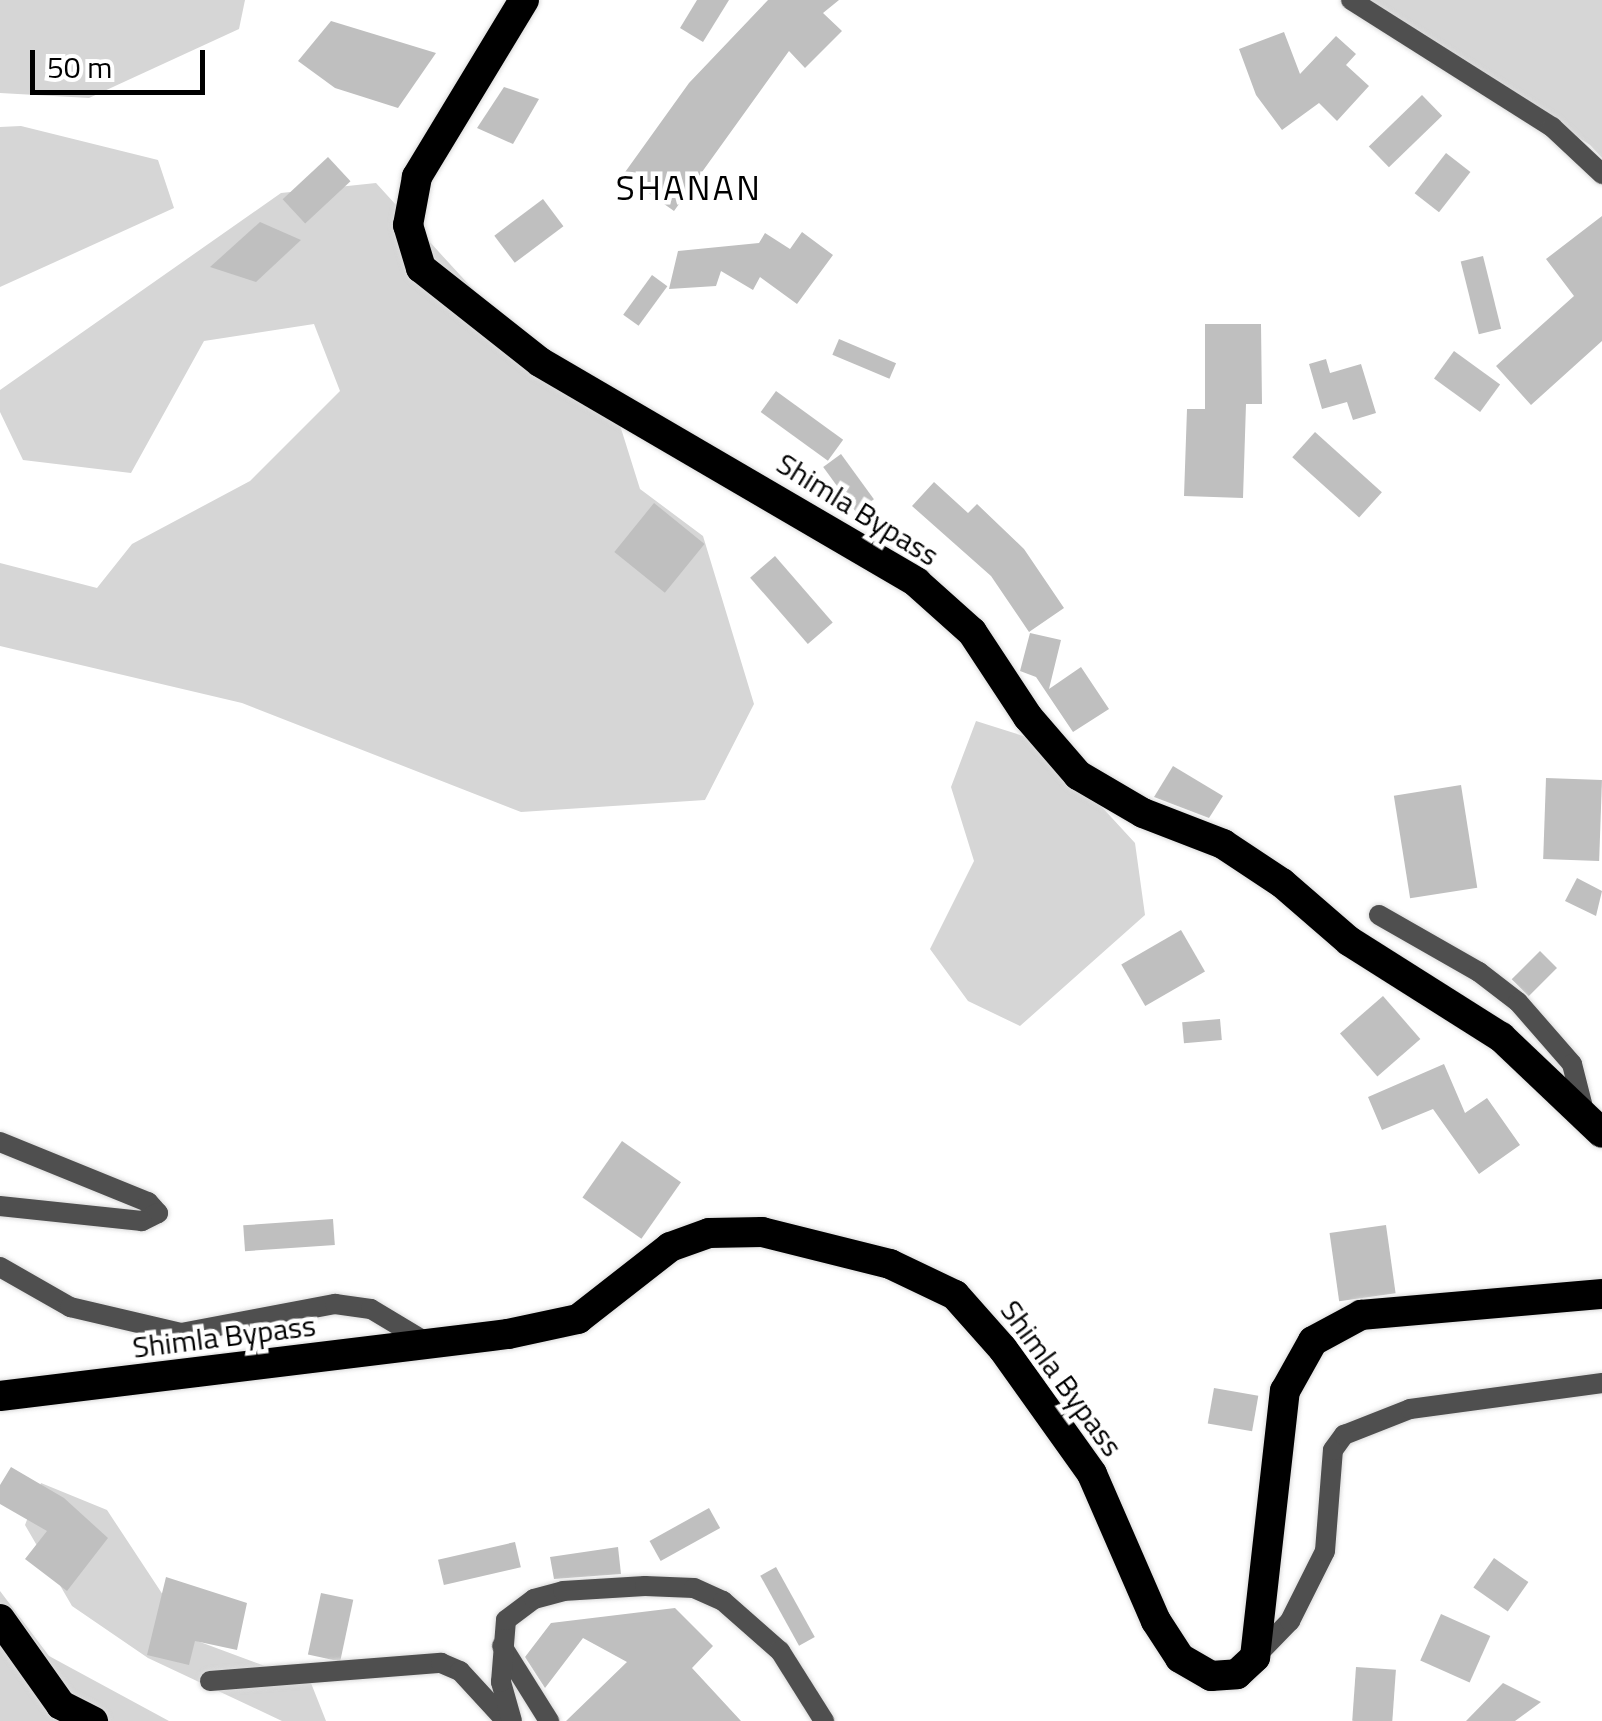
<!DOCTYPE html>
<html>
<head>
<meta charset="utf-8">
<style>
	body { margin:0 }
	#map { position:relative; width:1602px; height:1721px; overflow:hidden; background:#fff; font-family:"Titillium Web",sans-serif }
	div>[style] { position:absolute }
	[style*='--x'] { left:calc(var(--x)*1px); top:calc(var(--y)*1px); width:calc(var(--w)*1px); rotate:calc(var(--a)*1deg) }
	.green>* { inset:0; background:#d6d6d6 }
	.building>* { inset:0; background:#bfbfbf; transform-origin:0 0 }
	.roads { filter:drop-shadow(0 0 2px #dbdbdb) drop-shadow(0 0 2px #dbdbdb) }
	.street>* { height:20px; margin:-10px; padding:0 10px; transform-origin:10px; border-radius:10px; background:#4f4f4f }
	.highway>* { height:30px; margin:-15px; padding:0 15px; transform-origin:15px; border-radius:15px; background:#000 }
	span { translate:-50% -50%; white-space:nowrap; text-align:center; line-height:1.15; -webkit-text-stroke:9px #fff; paint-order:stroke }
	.street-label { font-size:30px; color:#000 }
	.quarter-label { font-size:35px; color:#000; letter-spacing:2.5px }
	.scale { position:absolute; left:30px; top:50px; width:175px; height:45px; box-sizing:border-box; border:5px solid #000; border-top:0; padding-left:12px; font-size:30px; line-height:35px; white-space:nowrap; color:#000; -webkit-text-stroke:8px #fff; paint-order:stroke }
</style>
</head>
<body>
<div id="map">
	<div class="green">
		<i style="clip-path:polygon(0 0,245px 0,239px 29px,89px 98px,0 93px)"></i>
		<i style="clip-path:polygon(1366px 0,1602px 0,1602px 158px,1590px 145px)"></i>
		<i style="clip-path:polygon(21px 126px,158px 160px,174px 208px,0 287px,0 127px)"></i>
		<i style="clip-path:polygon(376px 183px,522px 343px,619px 422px,640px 489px,703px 536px,754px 704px,705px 800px,521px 812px,242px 703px,0 646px,0 563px,97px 588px,132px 544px,250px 481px,340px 391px,314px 324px,204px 341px,131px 473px,23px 460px,0 412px,0 390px,281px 193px)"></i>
		<i style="clip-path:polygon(976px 721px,1042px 742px,1135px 843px,1145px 915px,1020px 1026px,968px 1001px,930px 949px,974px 861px,951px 787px)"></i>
		<i style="clip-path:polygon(41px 1483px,107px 1510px,192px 1639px,311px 1683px,326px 1721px,282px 1721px,148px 1658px,72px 1606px,25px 1525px)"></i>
		<i style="clip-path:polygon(0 1591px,49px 1656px,169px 1721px,0 1721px)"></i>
	</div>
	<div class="building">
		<i style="clip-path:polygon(697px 0,729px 0,703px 42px,680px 28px)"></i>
		<i style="clip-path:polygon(768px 0,839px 0,823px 13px,842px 31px,805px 68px,789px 51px,674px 211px,623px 175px,689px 83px)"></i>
		<i style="clip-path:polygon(331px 21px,436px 53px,398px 108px,335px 88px,298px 61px)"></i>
		<i style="clip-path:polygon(1284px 32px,1300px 74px,1336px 36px,1356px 54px,1346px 65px,1369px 86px,1337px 121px,1319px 103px,1282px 130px,1256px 95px,1239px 49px)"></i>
		<i style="clip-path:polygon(504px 87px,539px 99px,513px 144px,477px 128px)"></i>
		<i style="left:1422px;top:95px;width:29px;height:74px;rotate:46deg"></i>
		<i style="left:1446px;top:153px;width:31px;height:51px;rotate:38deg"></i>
		<i style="left:328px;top:157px;width:33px;height:62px;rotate:47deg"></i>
		<i style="left:543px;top:199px;width:34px;height:61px;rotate:53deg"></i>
		<i style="clip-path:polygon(1602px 216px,1602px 341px,1531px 405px,1496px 366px,1574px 296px,1546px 259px)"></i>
		<i style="clip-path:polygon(260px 222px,301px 240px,256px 282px,210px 267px)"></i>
		<i style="clip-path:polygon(802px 232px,833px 255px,797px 304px,760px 277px,753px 290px,721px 271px,716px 286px,669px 289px,678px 251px,759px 243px,765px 233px,790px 249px)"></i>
		<i style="left:1483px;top:256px;width:75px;height:23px;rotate:76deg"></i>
		<i style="left:652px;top:275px;width:19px;height:49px;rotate:36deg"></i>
		<i style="clip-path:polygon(1205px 324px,1261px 324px,1262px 404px,1246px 404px,1243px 498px,1184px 496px,1187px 409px,1205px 409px)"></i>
		<i style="left:839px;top:339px;width:62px;height:17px;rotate:23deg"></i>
		<i style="left:1454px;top:351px;width:57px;height:34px;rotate:36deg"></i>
		<i style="clip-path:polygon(1326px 359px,1330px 373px,1361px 364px,1376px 413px,1353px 420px,1347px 402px,1322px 409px,1309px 364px)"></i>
		<i style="left:776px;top:391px;width:83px;height:26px;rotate:36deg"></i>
		<i style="left:1315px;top:432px;width:90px;height:34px;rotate:42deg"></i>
		<i style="left:841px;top:454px;width:56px;height:22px;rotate:54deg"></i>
		<i style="clip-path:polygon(934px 482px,968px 513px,977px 504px,1024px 549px,1064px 608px,1029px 632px,991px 576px,912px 506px)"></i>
		<i style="left:654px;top:503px;width:65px;height:63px;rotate:39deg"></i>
		<i style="left:775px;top:556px;width:88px;height:33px;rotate:49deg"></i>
		<i style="clip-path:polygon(1030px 633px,1061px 640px,1049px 689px,1081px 667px,1109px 709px,1073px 732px,1036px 677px,1020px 671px)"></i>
		<i style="clip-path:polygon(1173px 766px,1223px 796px,1209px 818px,1154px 797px)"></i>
		<i style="left:1546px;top:778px;width:56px;height:81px;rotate:2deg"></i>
		<i style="left:1461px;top:785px;width:104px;height:68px;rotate:81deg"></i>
		<i style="clip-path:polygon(1577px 878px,1602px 891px,1596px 916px,1565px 901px)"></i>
		<i style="left:1181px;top:930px;width:48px;height:69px;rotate:60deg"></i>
		<i style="left:1540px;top:951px;width:24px;height:40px;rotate:45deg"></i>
		<i style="left:1383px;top:996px;width:57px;height:57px;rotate:49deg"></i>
		<i style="left:1220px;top:1019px;width:21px;height:38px;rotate:85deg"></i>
		<i style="clip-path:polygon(1444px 1064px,1465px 1113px,1487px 1098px,1520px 1145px,1479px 1174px,1433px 1109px,1382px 1130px,1368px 1097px)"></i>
		<i style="left:622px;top:1141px;width:72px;height:69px;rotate:35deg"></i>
		<i style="left:333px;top:1219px;width:26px;height:90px;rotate:86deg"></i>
		<i style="left:1386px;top:1225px;width:69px;height:57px;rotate:82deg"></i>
		<i style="left:1214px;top:1388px;width:45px;height:36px;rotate:10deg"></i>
		<i style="clip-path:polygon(11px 1467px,64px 1498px,108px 1538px,67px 1591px,25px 1559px,47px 1531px,0 1504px,0 1485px)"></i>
		<i style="left:709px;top:1508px;width:23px;height:68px;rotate:61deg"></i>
		<i style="left:515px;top:1542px;width:26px;height:79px;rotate:77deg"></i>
		<i style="clip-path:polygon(618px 1547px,621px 1574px,554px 1579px,550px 1557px)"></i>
		<i style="left:1494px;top:1558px;width:42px;height:36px;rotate:35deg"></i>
		<i style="left:776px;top:1567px;width:80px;height:18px;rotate:61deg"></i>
		<i style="clip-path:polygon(166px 1577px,247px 1603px,237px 1650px,195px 1641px,189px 1665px,147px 1655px)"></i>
		<i style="left:321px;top:1593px;width:33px;height:63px;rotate:12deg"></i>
		<i style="clip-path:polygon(675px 1608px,713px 1646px,692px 1668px,741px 1721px,566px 1721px,627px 1662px,583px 1638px,545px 1688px,525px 1657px,551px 1623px)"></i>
		<i style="left:1441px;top:1614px;width:54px;height:51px;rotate:24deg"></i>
		<i style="left:1356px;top:1667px;width:40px;height:54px;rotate:4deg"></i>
		<i style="clip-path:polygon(1503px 1683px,1541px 1702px,1515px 1721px,1466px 1721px)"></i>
	</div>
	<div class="roads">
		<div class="street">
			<i style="--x:1351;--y:0;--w:238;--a:32.3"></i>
			<i style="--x:1552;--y:127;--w:69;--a:43.2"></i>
			<i style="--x:1379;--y:915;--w:115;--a:29.7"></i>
			<i style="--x:1479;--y:972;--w:49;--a:37.6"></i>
			<i style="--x:1518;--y:1002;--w:82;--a:48.9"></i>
			<i style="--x:1572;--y:1064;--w:53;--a:75.7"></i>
			<i style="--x:0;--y:1142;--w:160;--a:22.1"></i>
			<i style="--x:148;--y:1202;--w:15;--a:48"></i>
			<i style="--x:158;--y:1213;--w:18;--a:153"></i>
			<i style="--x:142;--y:1221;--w:143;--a:-174"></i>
			<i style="--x:0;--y:1267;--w:81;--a:29.7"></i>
			<i style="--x:70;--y:1307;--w:114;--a:13.2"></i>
			<i style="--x:181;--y:1333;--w:157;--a:-10.7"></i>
			<i style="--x:335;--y:1304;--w:36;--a:8"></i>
			<i style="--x:371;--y:1309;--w:70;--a:31"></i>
			<i style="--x:502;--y:1646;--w:89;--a:57.9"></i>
			<i style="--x:1256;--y:1656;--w:49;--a:-45.8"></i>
			<i style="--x:1290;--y:1621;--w:78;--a:-63.4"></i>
			<i style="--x:1325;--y:1551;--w:101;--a:-85.5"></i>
			<i style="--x:1333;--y:1450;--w:19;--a:-54"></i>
			<i style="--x:1344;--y:1435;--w:71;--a:-21.5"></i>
			<i style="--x:1410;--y:1409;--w:194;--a:-7.7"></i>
			<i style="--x:210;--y:1681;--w:232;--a:-4.5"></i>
			<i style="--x:441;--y:1663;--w:21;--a:23"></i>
			<i style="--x:460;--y:1671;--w:68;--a:47.4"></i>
			<i style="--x:512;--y:1721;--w:41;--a:-105.8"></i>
			<i style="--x:501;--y:1682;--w:62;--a:-85.4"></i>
			<i style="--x:506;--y:1620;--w:35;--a:-37"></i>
			<i style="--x:534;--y:1599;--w:30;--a:-15"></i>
			<i style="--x:563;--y:1591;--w:82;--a:-3.5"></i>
			<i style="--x:645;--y:1586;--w:49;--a:2.3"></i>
			<i style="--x:694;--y:1588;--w:32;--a:24"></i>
			<i style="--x:723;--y:1601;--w:76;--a:41.3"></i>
			<i style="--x:780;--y:1651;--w:83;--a:57.8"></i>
		</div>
		<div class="highway">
			<i style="--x:524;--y:0;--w:207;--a:121.2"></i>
			<i style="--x:417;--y:177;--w:49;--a:100.6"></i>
			<i style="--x:408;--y:225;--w:45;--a:73.2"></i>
			<i style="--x:421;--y:268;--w:152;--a:38.3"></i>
			<i style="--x:540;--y:362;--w:436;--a:30.3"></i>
			<i style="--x:916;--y:582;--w:75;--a:41.8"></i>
			<i style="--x:972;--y:632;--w:102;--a:56.6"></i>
			<i style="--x:1028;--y:717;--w:77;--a:49.2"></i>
			<i style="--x:1078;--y:775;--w:75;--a:30.3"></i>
			<i style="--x:1143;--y:813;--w:86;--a:21.2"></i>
			<i style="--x:1223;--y:844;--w:71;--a:33.5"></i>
			<i style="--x:1282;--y:883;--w:89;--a:40.9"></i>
			<i style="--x:1349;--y:941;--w:180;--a:32.3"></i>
			<i style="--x:1501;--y:1037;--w:139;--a:43.5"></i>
			<i style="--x:0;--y:1396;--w:512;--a:-6.96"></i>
			<i style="--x:508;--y:1334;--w:72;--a:-12.1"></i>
			<i style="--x:578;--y:1319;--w:117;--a:-38"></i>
			<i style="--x:670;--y:1247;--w:41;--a:-19.7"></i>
			<i style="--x:709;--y:1233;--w:53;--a:-1.1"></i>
			<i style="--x:762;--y:1232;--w:132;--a:14"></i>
			<i style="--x:890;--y:1264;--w:72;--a:25.5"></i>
			<i style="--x:955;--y:1295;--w:72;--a:48.4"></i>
			<i style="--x:1003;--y:1349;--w:153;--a:54.5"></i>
			<i style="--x:1092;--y:1474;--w:160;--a:66.5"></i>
			<i style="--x:1156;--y:1621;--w:44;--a:57"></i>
			<i style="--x:1180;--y:1658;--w:36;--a:30"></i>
			<i style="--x:1211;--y:1676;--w:26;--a:-4"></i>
			<i style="--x:1237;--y:1674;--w:25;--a:-43"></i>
			<i style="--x:1255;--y:1657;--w:268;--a:-83.6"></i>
			<i style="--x:1285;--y:1391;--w:57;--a:-60.8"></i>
			<i style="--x:1313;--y:1341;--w:55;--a:-28.4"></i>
			<i style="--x:1361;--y:1315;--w:242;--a:-5"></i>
			<i style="--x:0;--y:1619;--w:105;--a:54.7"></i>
			<i style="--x:61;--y:1705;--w:36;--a:27"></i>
		</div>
	</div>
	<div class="street-label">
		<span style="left:858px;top:509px;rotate:32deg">Shimla Bypass</span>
		<span style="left:224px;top:1336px;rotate:-7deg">Shimla Bypass</span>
		<span style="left:1062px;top:1378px;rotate:54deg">Shimla Bypass</span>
	</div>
	<div class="quarter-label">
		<span style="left:689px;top:187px">SHANAN</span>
	</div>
	<div class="scale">50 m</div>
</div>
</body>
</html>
